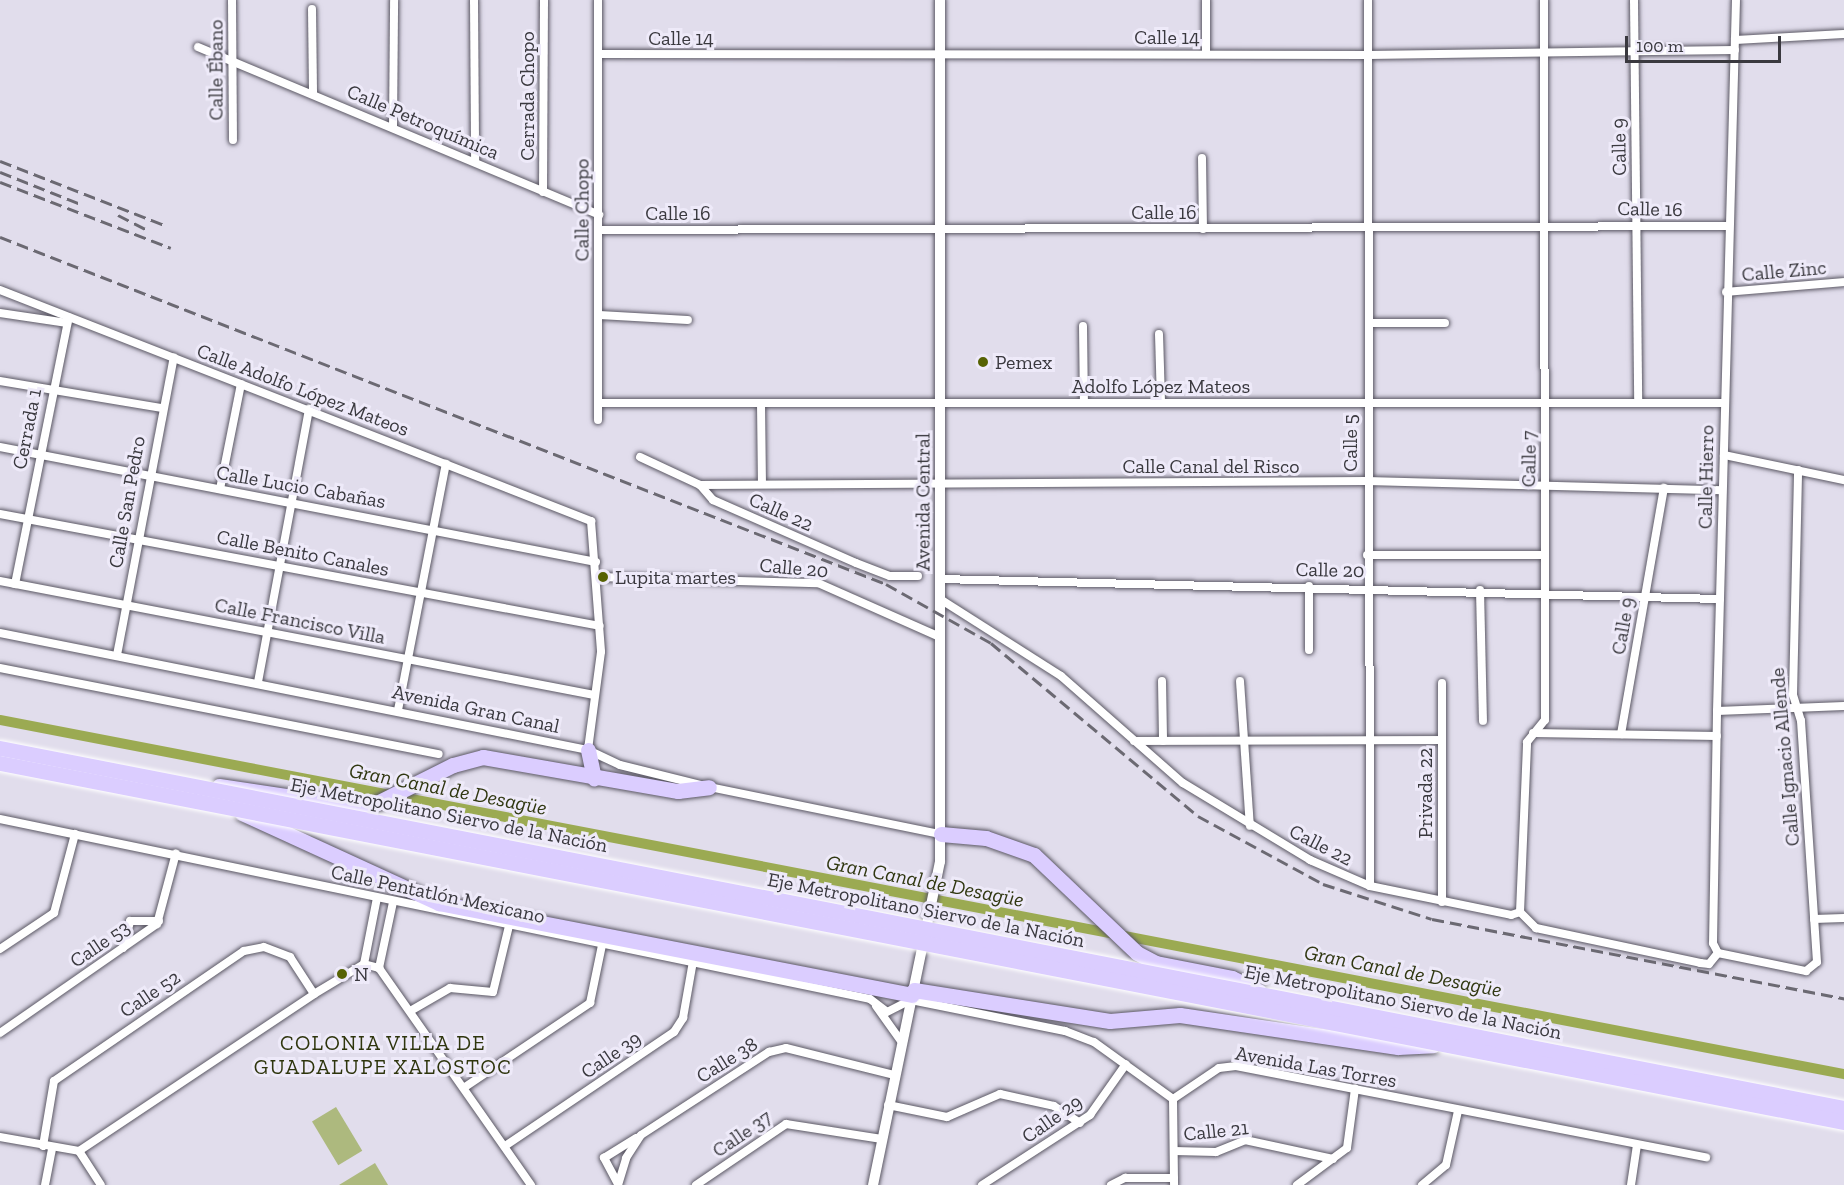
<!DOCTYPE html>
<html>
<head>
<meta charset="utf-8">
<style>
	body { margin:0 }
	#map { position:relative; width:1844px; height:1185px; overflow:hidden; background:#e1ddec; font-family:"Zilla Slab",serif }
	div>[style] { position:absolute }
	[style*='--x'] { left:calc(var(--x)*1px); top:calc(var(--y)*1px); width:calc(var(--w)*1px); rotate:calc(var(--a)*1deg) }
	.green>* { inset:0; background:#adb97e; transform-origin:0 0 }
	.canal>* { height:10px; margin:-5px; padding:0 5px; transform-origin:5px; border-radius:5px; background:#9baa52 }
	.roads { filter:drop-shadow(0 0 2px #5b5864) drop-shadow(0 0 2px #5b5864) }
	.minor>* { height:8px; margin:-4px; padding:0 4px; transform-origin:4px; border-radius:4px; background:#fff }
	.tertiary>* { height:10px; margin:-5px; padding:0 5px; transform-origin:5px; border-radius:5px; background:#fff }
	.motorway>* { height:15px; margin:-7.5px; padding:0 7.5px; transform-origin:7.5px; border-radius:7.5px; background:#dbcdff }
	.rail>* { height:3px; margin-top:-1.5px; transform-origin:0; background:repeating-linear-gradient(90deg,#6b6972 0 12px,transparent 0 18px) }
	.bridges { filter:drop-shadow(0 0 2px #fff) drop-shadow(0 0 2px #fff) }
	.motorway-bridge>* { height:15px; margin:-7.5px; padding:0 7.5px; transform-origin:7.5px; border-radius:7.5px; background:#dbcdff }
	.dots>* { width:16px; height:16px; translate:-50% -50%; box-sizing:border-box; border:3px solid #eeeaf9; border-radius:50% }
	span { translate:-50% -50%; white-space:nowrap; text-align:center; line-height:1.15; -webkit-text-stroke:6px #eeeaf9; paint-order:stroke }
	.street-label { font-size:20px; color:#3a393f }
	.poi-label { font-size:20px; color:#3a393f }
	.left { translate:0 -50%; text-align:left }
	.water-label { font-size:21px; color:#313812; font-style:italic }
	.neighbourhood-label { font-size:21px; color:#2e350d; letter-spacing:1.5px }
	.scale { position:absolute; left:1625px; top:36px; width:156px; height:27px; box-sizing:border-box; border:3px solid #3a393f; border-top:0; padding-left:8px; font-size:18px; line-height:21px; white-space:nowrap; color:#3a393f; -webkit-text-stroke:4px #eeeaf9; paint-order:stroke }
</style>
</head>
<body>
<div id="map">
	<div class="green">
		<i style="left:336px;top:1107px;width:51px;height:28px;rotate:59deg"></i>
		<i style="clip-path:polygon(375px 1163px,388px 1185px,339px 1185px)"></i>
	</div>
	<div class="canal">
		<i style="--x:0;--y:720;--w:1878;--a:10.87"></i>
	</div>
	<div class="roads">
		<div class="minor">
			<i style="--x:232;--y:0;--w:140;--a:89.6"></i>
			<i style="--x:474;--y:0;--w:160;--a:89.6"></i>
			<i style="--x:1206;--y:0;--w:53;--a:90"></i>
			<i style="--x:1368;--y:0;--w:886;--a:89.87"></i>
			<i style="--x:1634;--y:0;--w:401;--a:89.4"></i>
			<i style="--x:312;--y:9;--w:85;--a:89.3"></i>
			<i style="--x:1735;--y:40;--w:109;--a:-3.2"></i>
			<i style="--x:198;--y:47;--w:435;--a:22.7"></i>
			<i style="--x:598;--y:54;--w:770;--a:0.07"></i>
			<i style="--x:1368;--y:55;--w:367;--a:-0.8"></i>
			<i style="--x:393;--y:127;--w:127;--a:-89.5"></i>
			<i style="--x:1202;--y:158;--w:71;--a:89.2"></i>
			<i style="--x:543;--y:192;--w:192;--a:-89.7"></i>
			<i style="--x:599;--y:230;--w:1129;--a:-0.2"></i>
			<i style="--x:0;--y:290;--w:635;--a:21.35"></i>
			<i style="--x:591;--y:521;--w:131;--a:85.6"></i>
			<i style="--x:601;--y:652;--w:99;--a:97.6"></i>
			<i style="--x:1726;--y:292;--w:118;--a:-4.8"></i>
			<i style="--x:0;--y:313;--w:68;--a:8.5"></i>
			<i style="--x:599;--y:315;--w:89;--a:3.2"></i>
			<i style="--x:1370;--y:323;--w:75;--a:0"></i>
			<i style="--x:1083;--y:326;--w:77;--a:89.3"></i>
			<i style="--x:1159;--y:334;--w:68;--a:88.3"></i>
			<i style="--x:0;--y:381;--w:163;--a:9.5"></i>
			<i style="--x:598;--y:403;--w:1126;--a:0"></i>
			<i style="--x:761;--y:404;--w:78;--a:89.3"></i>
			<i style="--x:598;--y:420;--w:420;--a:-90"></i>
			<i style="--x:0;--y:447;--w:607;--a:10.92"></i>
			<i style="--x:1724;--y:455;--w:123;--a:11.8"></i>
			<i style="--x:640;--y:457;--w:66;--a:25"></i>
			<i style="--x:700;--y:485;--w:20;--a:49"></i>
			<i style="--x:713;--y:500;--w:156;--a:23.8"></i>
			<i style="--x:856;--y:563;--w:36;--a:21"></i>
			<i style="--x:890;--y:576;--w:28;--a:0"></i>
			<i style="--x:700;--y:485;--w:667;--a:-0.34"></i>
			<i style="--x:1367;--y:481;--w:355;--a:1.5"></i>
			<i style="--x:220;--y:489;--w:107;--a:-78.7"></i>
			<i style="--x:0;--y:514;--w:610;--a:10.57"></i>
			<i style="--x:1367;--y:555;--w:178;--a:0"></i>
			<i style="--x:598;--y:577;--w:220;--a:1.6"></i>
			<i style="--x:818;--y:583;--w:133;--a:23.9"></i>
			<i style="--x:940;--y:579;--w:780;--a:1.47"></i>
			<i style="--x:0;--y:581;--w:605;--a:10.86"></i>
			<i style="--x:15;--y:584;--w:272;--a:-78.6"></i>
			<i style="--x:1480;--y:590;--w:131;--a:88.7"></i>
			<i style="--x:940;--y:599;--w:143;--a:32.5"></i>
			<i style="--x:1061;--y:676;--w:162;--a:41.3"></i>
			<i style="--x:1183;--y:783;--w:149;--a:31.2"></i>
			<i style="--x:1310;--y:860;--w:65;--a:23.4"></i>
			<i style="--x:1370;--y:886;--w:144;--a:11.6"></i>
			<i style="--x:1511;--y:915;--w:9;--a:-18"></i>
			<i style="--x:0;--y:633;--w:600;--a:11.25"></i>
			<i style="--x:588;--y:750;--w:35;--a:25"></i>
			<i style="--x:620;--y:765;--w:92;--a:13.9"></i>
			<i style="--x:709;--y:787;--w:237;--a:11.5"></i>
			<i style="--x:1309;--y:650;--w:64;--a:-90"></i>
			<i style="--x:117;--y:655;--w:303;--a:-79.2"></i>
			<i style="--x:0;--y:668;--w:447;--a:11.1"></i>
			<i style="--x:1162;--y:681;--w:60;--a:89"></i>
			<i style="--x:1240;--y:681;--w:145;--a:86.1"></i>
			<i style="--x:258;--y:682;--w:278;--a:-79.4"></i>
			<i style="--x:1442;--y:683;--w:219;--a:90"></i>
			<i style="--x:398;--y:710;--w:251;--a:-79"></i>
			<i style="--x:1717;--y:711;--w:127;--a:-2.3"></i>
			<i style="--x:1533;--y:733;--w:184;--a:0.9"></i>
			<i style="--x:1621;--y:734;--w:250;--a:-80.1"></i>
			<i style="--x:1134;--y:741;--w:307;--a:-0.2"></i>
			<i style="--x:0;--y:819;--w:888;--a:11.69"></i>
			<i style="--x:870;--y:999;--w:21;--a:37"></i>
			<i style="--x:887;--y:1012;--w:27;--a:-27"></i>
			<i style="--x:911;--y:1000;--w:157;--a:11.4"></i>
			<i style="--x:1065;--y:1031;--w:31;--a:21"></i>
			<i style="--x:1094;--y:1042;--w:97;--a:35.8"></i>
			<i style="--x:1520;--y:912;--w:170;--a:-87.6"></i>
			<i style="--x:1527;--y:742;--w:28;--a:-51"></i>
			<i style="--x:1545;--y:720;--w:720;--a:-90.08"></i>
			<i style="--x:1520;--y:912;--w:23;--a:45"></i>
			<i style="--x:1536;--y:928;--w:168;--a:12"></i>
			<i style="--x:1700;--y:963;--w:9;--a:6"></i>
			<i style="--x:1709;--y:964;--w:14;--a:-51"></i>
			<i style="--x:1814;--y:919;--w:30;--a:-2"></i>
			<i style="--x:123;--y:948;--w:28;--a:-75"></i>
			<i style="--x:130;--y:921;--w:29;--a:0"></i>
			<i style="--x:0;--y:949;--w:65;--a:-33.7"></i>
			<i style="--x:54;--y:913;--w:82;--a:-75.1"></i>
			<i style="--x:1718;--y:953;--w:11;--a:-117"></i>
			<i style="--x:1713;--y:943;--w:232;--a:-89"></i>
			<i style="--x:1717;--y:711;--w:711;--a:-88.47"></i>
			<i style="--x:1718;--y:953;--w:90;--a:11.6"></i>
			<i style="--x:1806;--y:971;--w:14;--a:-39"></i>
			<i style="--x:1817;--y:962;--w:242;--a:-93.8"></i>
			<i style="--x:1801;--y:721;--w:27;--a:-107"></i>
			<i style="--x:1793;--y:695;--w:225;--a:-88.7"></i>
			<i style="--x:364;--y:964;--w:67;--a:-78.9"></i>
			<i style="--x:379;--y:968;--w:265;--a:55"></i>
			<i style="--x:379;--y:968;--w:67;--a:-78"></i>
			<i style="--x:876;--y:1006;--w:43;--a:54.5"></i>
			<i style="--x:412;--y:1010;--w:44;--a:-30.1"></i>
			<i style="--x:450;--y:988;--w:43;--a:5.3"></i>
			<i style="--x:493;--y:992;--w:68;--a:-76.4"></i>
			<i style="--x:0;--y:1033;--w:191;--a:-34.8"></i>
			<i style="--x:157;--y:924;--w:73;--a:-75"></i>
			<i style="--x:465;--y:1087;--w:151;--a:-33.9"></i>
			<i style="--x:590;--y:1003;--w:59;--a:-78.3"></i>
			<i style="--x:1173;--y:1099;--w:55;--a:-34"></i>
			<i style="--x:1219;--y:1068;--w:17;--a:-7"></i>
			<i style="--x:1236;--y:1066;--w:479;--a:11"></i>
			<i style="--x:1173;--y:1099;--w:86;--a:89.3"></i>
			<i style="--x:888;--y:1105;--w:60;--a:11.5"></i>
			<i style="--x:947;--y:1117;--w:58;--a:-23.5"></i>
			<i style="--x:1000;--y:1094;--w:55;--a:12.5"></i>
			<i style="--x:1054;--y:1106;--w:31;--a:33"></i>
			<i style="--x:0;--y:1137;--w:80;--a:10"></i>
			<i style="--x:79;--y:1151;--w:40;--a:57.1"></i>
			<i style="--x:43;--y:1146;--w:66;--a:-80.4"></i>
			<i style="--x:54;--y:1081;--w:230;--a:-34.4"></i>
			<i style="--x:244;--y:951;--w:20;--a:-11"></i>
			<i style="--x:264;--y:947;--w:28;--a:21"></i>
			<i style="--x:290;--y:957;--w:44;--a:57"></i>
			<i style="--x:505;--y:1146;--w:204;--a:-34"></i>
			<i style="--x:674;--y:1032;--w:17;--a:-57"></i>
			<i style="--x:683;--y:1018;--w:58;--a:-80"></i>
			<i style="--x:79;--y:1151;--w:283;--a:-33.7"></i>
			<i style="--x:314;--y:994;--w:58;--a:-31"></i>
			<i style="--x:364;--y:964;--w:16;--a:15"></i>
			<i style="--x:1174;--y:1151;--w:42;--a:1.4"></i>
			<i style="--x:1216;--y:1152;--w:31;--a:-22"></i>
			<i style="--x:1245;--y:1140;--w:90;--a:12.2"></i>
			<i style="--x:618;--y:1184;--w:30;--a:-118"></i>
			<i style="--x:604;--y:1158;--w:38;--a:-32"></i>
			<i style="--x:45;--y:1185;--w:38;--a:-79"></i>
			<i style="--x:618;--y:1185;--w:28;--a:-73"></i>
			<i style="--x:626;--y:1158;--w:27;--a:-57"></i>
			<i style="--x:641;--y:1135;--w:153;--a:-33"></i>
			<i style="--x:769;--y:1052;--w:17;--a:-13"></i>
			<i style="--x:786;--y:1048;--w:111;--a:14"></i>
			<i style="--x:696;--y:1185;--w:109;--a:-34.1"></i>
			<i style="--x:786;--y:1124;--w:97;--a:8.9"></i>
			<i style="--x:982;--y:1185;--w:129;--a:-32.9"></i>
			<i style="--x:1090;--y:1115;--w:62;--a:-54.8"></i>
			<i style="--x:1111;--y:1185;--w:16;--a:-27"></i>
			<i style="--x:1125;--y:1178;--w:49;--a:0"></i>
			<i style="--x:1297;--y:1185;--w:62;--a:-36.5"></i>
			<i style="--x:1347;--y:1148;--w:60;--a:-82.3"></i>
			<i style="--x:1422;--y:1185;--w:31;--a:-40"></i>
			<i style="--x:1446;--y:1165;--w:55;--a:-77.5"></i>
			<i style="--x:1631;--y:1185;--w:40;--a:-81.5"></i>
		</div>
		<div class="tertiary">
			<i style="--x:873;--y:1185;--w:330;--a:-78.3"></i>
			<i style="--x:940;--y:862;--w:862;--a:-90"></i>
		</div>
		<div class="motorway">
			<i style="--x:588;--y:750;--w:29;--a:78"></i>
			<i style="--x:219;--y:786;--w:150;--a:8.5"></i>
			<i style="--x:367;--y:808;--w:96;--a:-26.6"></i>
			<i style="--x:453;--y:765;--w:31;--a:-15"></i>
			<i style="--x:483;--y:757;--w:198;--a:9.9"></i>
			<i style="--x:678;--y:791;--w:31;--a:-7"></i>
			<i style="--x:242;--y:813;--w:217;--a:24.6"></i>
			<i style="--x:439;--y:903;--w:482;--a:11"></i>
			<i style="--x:941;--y:834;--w:45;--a:5.1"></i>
			<i style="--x:986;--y:838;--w:51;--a:19.5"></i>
			<i style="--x:1034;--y:855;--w:142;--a:43.6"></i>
			<i style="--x:1137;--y:953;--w:21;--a:28"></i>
			<i style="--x:1156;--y:963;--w:77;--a:11.2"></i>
			<i style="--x:1232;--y:978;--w:30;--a:26"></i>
			<i style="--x:914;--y:990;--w:198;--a:9"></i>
			<i style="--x:1110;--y:1021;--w:70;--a:-4.9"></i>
			<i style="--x:1180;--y:1015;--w:220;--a:8.4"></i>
			<i style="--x:1398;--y:1047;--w:35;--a:-3"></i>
		</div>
	</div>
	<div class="rail">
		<i style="--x:0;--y:161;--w:176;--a:21.3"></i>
		<i style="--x:0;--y:172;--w:87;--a:21.6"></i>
		<i style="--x:0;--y:182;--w:183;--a:21.1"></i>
		<i style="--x:118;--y:215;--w:31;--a:27"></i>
		<i style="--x:0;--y:237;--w:952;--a:21.39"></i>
		<i style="--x:886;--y:584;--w:120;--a:29.3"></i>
		<i style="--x:991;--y:643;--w:270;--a:39.9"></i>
		<i style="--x:1198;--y:816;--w:142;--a:28.5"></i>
		<i style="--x:1323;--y:884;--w:114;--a:17.8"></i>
		<i style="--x:1432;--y:919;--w:420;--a:10.9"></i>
	</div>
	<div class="bridges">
		<div class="motorway-bridge">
			<i style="--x:0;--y:748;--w:1879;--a:11.05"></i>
			<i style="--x:0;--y:763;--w:1879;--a:11.02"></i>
		</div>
	</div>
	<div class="dots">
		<i style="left:983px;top:362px;background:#566203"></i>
		<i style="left:603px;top:577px;background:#566203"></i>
		<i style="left:342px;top:974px;background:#566203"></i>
	</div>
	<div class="street-label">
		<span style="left:1167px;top:37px">Calle 14</span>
		<span style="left:681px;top:38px">Calle 14</span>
		<span style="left:216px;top:70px;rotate:-90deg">Calle Ébano</span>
		<span style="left:527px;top:96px;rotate:-90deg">Cerrada Chopo</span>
		<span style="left:423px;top:122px;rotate:23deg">Calle Petroquímica</span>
		<span style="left:1619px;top:147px;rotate:-91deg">Calle 9</span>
		<span style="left:1650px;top:209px;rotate:1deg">Calle 16</span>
		<span style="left:582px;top:210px;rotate:-90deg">Calle Chopo</span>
		<span style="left:1164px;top:212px">Calle 16</span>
		<span style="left:678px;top:213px">Calle 16</span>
		<span style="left:1784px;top:271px;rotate:-5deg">Calle Zinc</span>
		<span style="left:1161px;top:386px">Adolfo López Mateos</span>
		<span style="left:303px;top:390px;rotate:21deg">Calle Adolfo López Mateos</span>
		<span style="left:27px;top:429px;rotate:-79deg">Cerrada 1</span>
		<span style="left:1350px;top:443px;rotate:-90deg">Calle 5</span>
		<span style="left:1529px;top:459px;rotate:-89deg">Calle 7</span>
		<span style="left:1211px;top:466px">Calle Canal del Risco</span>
		<span style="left:1706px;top:477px;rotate:-89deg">Calle Hierro</span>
		<span style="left:301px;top:487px;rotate:10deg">Calle Lucio Cabañas</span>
		<span style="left:127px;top:502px;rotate:-80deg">Calle San Pedro</span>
		<span style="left:923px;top:502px;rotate:-90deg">Avenida Central</span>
		<span style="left:781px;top:512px;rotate:24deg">Calle 22</span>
		<span style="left:303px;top:553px;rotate:11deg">Calle Benito Canales</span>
		<span style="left:794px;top:568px;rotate:5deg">Calle 20</span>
		<span style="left:1330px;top:570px;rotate:1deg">Calle 20</span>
		<span style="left:300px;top:621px;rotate:11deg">Calle Francisco Villa</span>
		<span style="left:1623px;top:626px;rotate:-80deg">Calle 9</span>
		<span style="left:476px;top:709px;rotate:12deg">Avenida Gran Canal</span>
		<span style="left:1785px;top:757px;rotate:-95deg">Calle Ignacio Allende</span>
		<span style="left:1425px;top:793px;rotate:-90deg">Privada 22</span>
		<span style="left:449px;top:815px;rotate:11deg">Eje Metropolitano Siervo de la Nación</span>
		<span style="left:1321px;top:845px;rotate:27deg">Calle 22</span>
		<span style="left:438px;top:894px;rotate:12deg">Calle Pentatlón Mexicano</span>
		<span style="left:926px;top:910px;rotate:11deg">Eje Metropolitano Siervo de la Nación</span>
		<span style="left:100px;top:944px;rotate:-34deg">Calle 53</span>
		<span style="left:150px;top:994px;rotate:-34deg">Calle 52</span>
		<span style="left:1403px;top:1002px;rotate:11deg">Eje Metropolitano Siervo de la Nación</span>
		<span style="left:611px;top:1055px;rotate:-34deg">Calle 39</span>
		<span style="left:727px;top:1060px;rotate:-32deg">Calle 38</span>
		<span style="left:1316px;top:1067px;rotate:10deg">Avenida Las Torres</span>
		<span style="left:1052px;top:1119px;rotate:-35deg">Calle 29</span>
		<span style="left:1216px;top:1131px;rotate:-6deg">Calle 21</span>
		<span style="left:742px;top:1134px;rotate:-34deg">Calle 37</span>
	</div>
	<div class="poi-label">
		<span class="left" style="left:995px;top:362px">Pemex</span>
		<span class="left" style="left:615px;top:577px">Lupita martes</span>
		<span class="left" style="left:354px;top:974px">N</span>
	</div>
	<div class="water-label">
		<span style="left:448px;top:789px;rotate:11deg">Gran Canal de Desagüe</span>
		<span style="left:925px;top:881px;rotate:11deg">Gran Canal de Desagüe</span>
		<span style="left:1403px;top:971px;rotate:11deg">Gran Canal de Desagüe</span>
	</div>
	<div class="neighbourhood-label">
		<span style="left:383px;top:1055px">COLONIA VILLA DE<br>GUADALUPE XALOSTOC</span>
	</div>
	<div class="scale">100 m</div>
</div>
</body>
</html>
